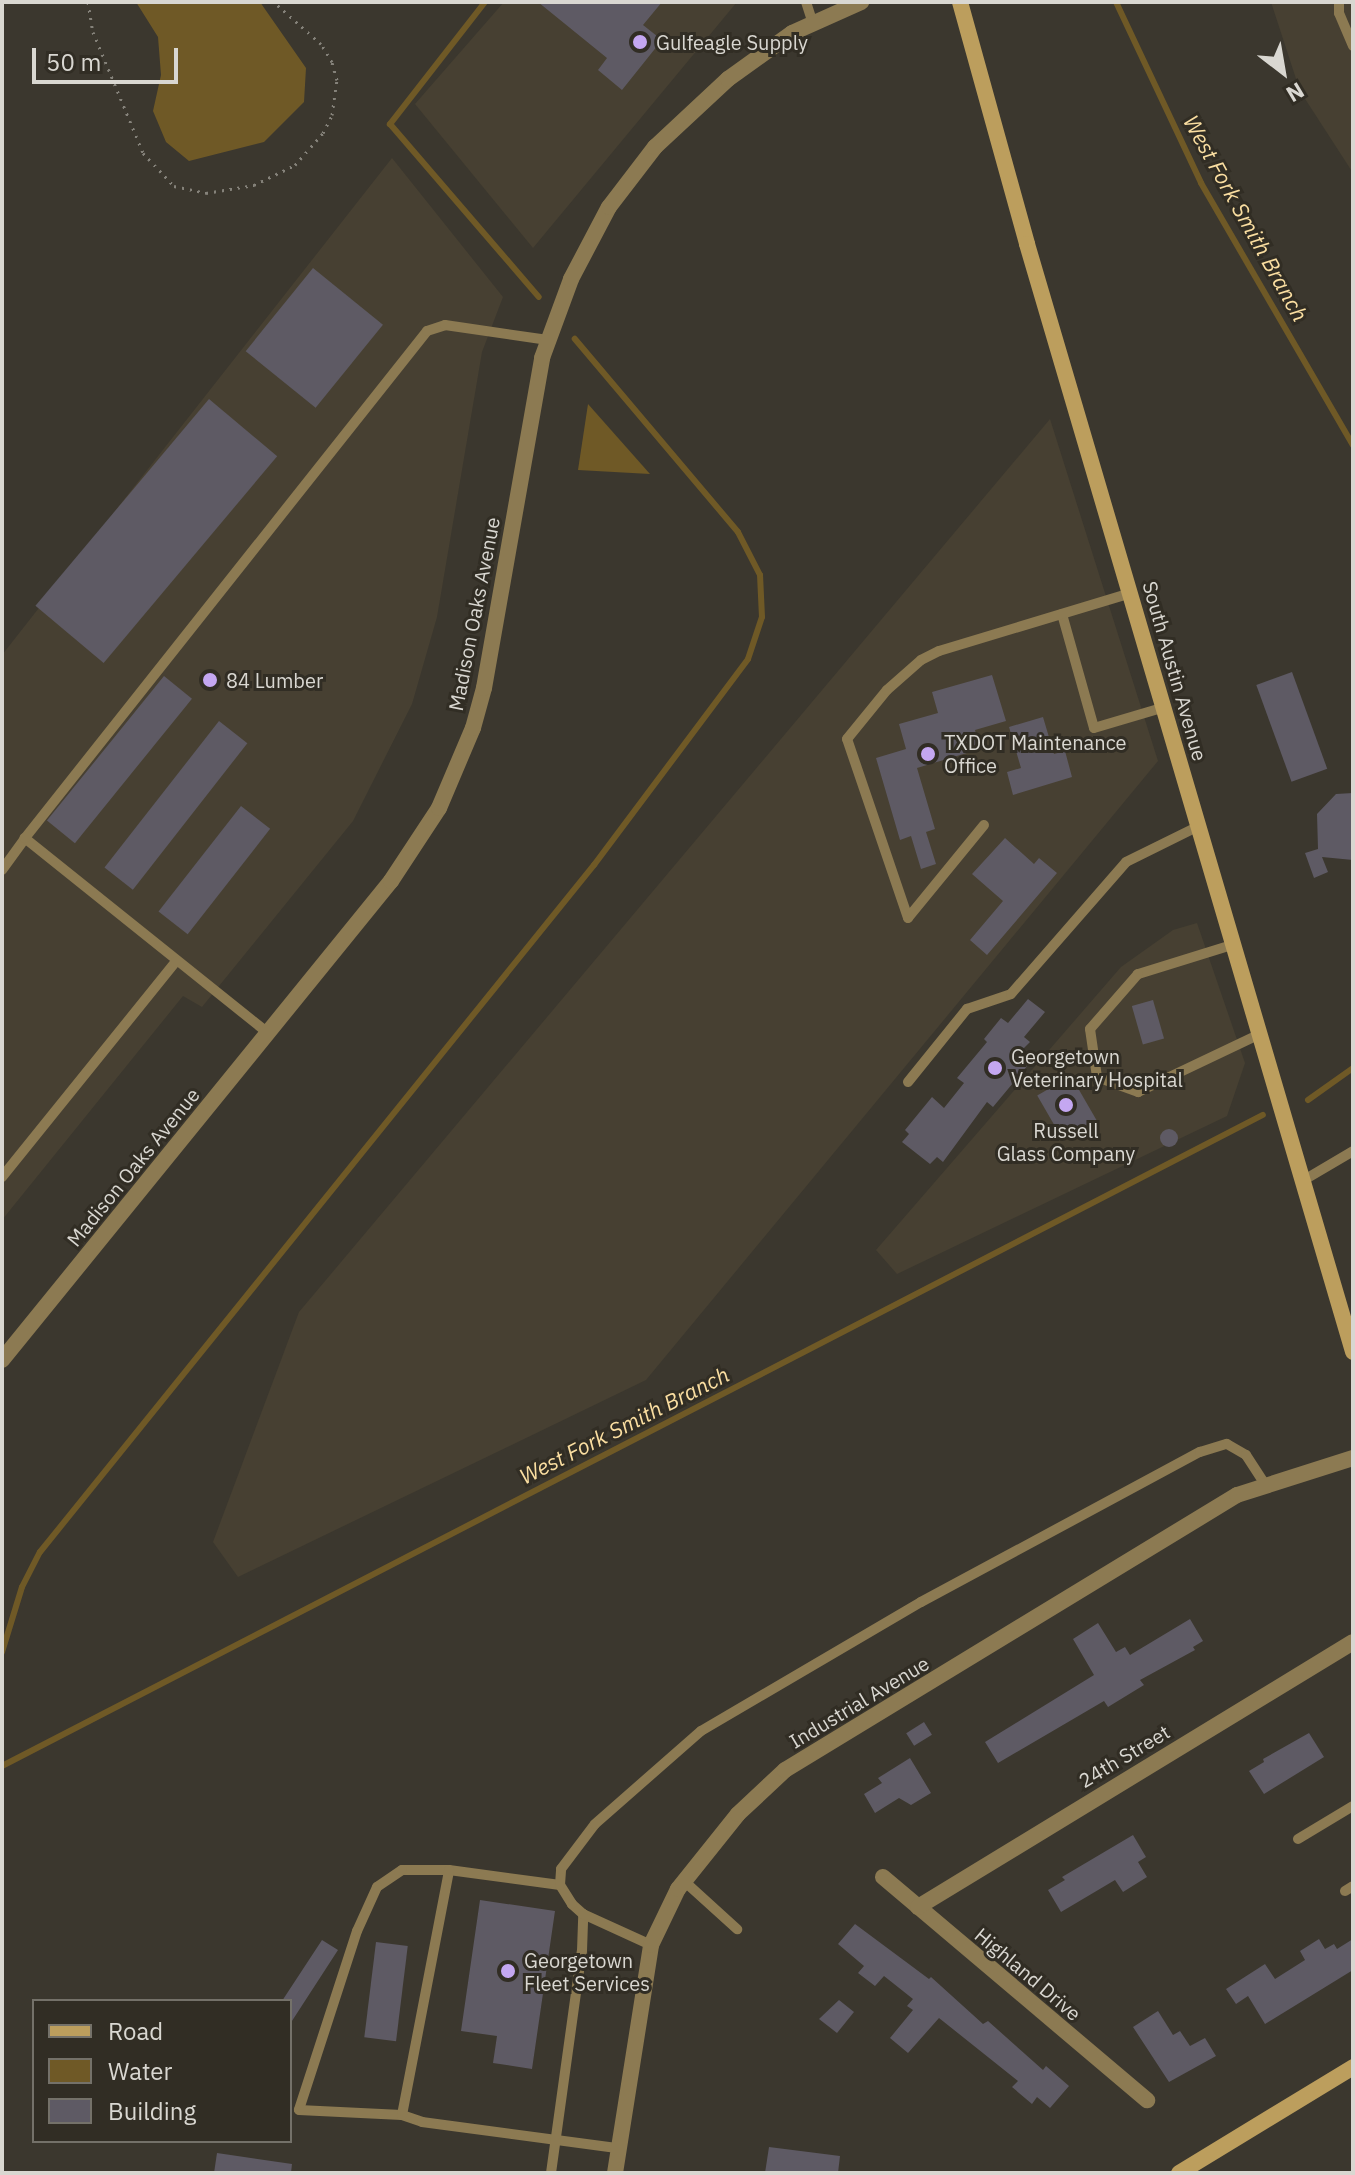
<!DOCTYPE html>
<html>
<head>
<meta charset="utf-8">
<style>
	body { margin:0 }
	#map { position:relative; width:1355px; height:2175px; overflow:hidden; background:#3b372e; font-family:"IBM Plex Sans",sans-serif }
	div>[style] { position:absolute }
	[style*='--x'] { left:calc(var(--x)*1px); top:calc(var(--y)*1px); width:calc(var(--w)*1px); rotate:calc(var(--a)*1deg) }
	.built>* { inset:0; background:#474032 }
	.water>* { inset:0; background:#6f5926 }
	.stream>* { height:6px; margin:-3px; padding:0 3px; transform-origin:3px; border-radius:3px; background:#6f5926 }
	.building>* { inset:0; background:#5e5a64; transform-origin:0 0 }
	.round { border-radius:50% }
	.path>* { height:3px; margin-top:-1.5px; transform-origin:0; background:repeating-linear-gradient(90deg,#85827a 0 2px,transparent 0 8px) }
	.service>* { height:10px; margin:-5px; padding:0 5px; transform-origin:5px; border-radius:5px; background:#8c7a52 }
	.minor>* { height:16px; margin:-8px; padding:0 8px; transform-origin:8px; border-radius:8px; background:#8c7a52 }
	.secondary>* { height:16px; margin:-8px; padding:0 8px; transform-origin:8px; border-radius:8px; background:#bc9e5d }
	.dots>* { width:22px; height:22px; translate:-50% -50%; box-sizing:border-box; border:4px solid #312d24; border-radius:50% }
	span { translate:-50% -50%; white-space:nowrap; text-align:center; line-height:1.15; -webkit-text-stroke:6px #312d24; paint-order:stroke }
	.poi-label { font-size:20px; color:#d9d7d1 }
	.left { translate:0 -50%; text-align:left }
	.street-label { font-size:20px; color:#d9d7d1 }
	.water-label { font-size:22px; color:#fadea1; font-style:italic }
	.frame { position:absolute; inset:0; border:4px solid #d9d7d1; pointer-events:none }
	.legend { position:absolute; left:32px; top:1999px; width:260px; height:144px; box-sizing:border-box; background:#312d24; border:2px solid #747169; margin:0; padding:10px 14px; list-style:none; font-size:24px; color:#d9d7d1 }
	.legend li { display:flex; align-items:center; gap:16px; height:40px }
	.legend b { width:40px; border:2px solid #747169 }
	.north { position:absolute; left:1243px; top:32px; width:80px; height:80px; -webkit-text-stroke:6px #312d24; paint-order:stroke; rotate:149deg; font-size:22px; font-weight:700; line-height:32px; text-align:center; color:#d9d7d1 }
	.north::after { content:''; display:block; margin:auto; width:28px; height:36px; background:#d9d7d1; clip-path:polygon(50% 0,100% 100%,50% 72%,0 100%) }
	.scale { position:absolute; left:32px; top:48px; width:146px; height:36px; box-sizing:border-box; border:4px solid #d9d7d1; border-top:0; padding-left:10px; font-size:24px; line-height:28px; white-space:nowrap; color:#d9d7d1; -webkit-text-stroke:6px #312d24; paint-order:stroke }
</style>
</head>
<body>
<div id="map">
	<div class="built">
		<i style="clip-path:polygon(504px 2px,737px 2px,533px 248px,415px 104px)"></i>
		<i style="clip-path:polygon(1271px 2px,1353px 2px,1353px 173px,1300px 91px)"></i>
		<i style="clip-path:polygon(392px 158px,503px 297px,482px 352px,437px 617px,412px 704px,353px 821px,202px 1007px,183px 996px,2px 1220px,2px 655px)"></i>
		<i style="clip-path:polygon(1050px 419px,1158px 761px,646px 1380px,238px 1577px,213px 1542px,299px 1312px)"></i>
		<i style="clip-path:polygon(1197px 923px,1245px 1063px,1227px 1116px,897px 1274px,876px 1250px,1121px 967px,1173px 930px)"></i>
	</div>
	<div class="water">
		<i style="clip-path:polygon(136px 2px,260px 2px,306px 68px,304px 102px,264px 142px,189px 161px,166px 142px,153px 111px,161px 75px,158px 37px)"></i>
		<i style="clip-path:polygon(588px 404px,650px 474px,578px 470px)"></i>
	</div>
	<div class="stream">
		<i style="--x:485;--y:2;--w:155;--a:127.9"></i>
		<i style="--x:390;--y:124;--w:228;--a:49.3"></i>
		<i style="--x:1116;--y:2;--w:200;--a:64.8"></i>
		<i style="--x:1201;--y:183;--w:303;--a:59.9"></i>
		<i style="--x:1308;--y:1100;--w:55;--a:-35.4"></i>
		<i style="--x:2;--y:1652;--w:68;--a:-72.9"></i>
		<i style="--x:22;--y:1587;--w:39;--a:-63"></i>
		<i style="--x:40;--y:1552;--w:883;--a:-51.12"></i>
		<i style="--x:594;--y:865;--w:257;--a:-53.2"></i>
		<i style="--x:748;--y:659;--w:44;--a:-71.6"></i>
		<i style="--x:762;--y:617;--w:42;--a:-92.7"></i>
		<i style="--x:760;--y:575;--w:48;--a:-117.1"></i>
		<i style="--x:738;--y:532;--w:253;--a:-130.2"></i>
		<i style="--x:2;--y:1766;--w:1419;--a:-27.31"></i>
	</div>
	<div class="building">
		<i style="clip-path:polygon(538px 2px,662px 2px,643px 25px,662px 40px,622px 90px,598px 70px,607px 58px)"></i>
		<i style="left:313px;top:268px;width:90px;height:107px;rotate:39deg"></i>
		<i style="left:209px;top:399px;width:89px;height:270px;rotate:40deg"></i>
		<i style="left:1292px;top:672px;width:103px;height:38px;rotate:70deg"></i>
		<i style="clip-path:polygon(992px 675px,1006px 721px,975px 730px,980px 749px,917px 768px,935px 829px,926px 832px,936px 864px,921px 869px,911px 836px,900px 840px,876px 758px,906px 749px,899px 724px,938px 713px,932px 692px)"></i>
		<i style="left:164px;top:676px;width:36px;height:186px;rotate:39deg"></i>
		<i style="clip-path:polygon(1043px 717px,1054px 754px,1065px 751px,1072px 777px,1013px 795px,1007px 772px,1021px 768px,1009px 727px)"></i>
		<i style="left:219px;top:721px;width:36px;height:186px;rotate:38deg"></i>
		<i style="clip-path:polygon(1353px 793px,1353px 860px,1322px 857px,1328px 872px,1314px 878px,1305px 853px,1318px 849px,1317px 814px,1336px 794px)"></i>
		<i style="left:241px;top:806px;width:37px;height:134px;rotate:38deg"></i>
		<i style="clip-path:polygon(1005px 838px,1034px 864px,1039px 858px,1057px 873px,987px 955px,970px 940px,1003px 901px,972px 874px)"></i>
		<i style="clip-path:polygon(1028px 999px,1045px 1012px,1024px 1037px,1030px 1042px,1022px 1050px,1033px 1059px,993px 1107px,987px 1102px,943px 1162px,937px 1157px,930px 1164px,902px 1142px,909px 1134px,905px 1130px,932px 1097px,944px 1108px,964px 1083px,957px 1078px,987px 1042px,984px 1039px,1001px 1018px,1008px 1023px)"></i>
		<i style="left:1153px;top:1000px;width:40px;height:22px;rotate:74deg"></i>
		<i style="left:1071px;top:1076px;width:52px;height:39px;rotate:60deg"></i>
		<i class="round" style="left:1160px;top:1129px;width:18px;height:18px"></i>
		<i style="clip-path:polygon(1190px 1619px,1203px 1641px,1193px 1647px,1195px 1650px,1140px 1680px,1144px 1685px,1108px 1707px,1104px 1701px,998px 1763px,985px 1742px,1094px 1675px,1073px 1639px,1098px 1623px,1116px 1652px,1125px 1647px,1130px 1655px)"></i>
		<i style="left:924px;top:1722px;width:15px;height:21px;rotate:58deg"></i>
		<i style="clip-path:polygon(1309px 1733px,1324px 1757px,1264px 1794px,1249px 1771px,1264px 1762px,1263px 1759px)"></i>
		<i style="clip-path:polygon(910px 1758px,931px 1793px,911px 1805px,899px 1798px,875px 1813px,864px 1794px,882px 1783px,878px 1778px)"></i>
		<i style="clip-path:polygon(1133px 1835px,1146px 1857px,1138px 1862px,1147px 1877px,1123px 1892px,1115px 1880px,1061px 1912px,1048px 1890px,1065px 1880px,1062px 1877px)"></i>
		<i style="clip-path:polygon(480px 1900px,555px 1911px,532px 2069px,493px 2063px,497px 2036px,461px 2031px)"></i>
		<i style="clip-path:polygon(855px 1924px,929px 1979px,931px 1977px,983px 2024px,988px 2021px,1043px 2070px,1046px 2066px,1069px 2086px,1050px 2108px,1037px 2097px,1032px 2104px,1012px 2087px,1018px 2081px,939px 2018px,908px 2053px,890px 2038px,913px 2010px,907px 2006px,913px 1999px,884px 1976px,875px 1986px,858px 1973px,864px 1966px,838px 1944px)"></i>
		<i style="clip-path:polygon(1319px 1939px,1325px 1949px,1334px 1944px,1337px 1949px,1353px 1939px,1353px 1970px,1265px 2024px,1248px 1996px,1236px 2004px,1226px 1989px,1265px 1964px,1275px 1979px,1305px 1960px,1300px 1951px)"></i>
		<i style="clip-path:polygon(322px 1940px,338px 1950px,290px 2024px,290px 2001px,282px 2001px)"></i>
		<i style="left:376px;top:1942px;width:32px;height:96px;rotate:7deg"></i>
		<i style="clip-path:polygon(839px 2000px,854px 2012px,837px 2033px,819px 2019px)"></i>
		<i style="clip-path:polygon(1158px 2011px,1173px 2035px,1180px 2031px,1190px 2046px,1205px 2038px,1216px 2056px,1169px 2082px,1133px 2027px)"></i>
		<i style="clip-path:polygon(769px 2147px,840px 2156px,838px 2173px,765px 2173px)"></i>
		<i style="clip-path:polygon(217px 2153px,292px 2164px,291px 2173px,214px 2173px)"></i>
	</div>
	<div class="path">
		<i style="--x:88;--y:2;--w:30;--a:81"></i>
		<i style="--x:93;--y:32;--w:131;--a:67.5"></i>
		<i style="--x:143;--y:153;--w:45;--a:46.8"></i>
		<i style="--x:174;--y:186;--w:33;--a:12"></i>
		<i style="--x:206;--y:193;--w:49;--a:-9.5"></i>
		<i style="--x:254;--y:185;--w:46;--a:-26"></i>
		<i style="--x:295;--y:165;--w:43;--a:-48.8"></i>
		<i style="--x:323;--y:133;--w:20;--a:-63"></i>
		<i style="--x:332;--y:115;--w:35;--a:-82"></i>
		<i style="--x:337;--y:80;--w:19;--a:-106"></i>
		<i style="--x:332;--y:62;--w:21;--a:-121"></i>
		<i style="--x:321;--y:44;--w:63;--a:-138.2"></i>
	</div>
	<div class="service">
		<i style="--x:806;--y:2;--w:22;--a:72"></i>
		<i style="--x:1339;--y:2;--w:11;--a:90"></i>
		<i style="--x:1339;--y:13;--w:36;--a:67"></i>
		<i style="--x:1062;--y:614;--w:118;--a:74.3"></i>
		<i style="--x:1094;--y:728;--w:74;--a:-16.5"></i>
		<i style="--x:984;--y:825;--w:120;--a:129.3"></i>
		<i style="--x:908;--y:918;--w:189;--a:-108.8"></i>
		<i style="--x:847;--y:739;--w:63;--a:-50.8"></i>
		<i style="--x:887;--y:690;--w:45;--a:-41.4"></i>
		<i style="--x:921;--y:660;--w:20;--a:-27"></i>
		<i style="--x:939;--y:651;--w:201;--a:-16.8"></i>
		<i style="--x:2;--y:870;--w:39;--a:-54"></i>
		<i style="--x:1235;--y:944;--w:102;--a:162.8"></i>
		<i style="--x:1138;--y:974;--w:73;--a:131.1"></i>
		<i style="--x:1090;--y:1029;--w:49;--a:81.7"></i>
		<i style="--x:1097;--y:1077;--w:44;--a:20.1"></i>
		<i style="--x:1138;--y:1092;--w:135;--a:-25.4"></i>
		<i style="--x:268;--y:1033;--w:312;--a:-141.3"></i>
		<i style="--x:25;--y:838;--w:647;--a:-51.59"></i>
		<i style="--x:427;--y:331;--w:19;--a:-18"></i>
		<i style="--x:445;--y:325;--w:104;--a:8.3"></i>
		<i style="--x:908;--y:1082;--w:94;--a:-51.1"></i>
		<i style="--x:967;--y:1009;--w:46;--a:-18.8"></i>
		<i style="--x:1011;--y:994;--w:175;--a:-48.9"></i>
		<i style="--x:1126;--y:862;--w:81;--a:-26.3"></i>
		<i style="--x:2;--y:1177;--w:277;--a:-51.1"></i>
		<i style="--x:1304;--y:1180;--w:57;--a:-30.6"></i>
		<i style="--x:1298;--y:1839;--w:64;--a:-31"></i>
		<i style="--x:684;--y:1881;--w:72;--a:42.2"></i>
		<i style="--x:560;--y:1885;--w:112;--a:-172.3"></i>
		<i style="--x:449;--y:1870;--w:47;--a:180"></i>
		<i style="--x:402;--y:1870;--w:30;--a:146"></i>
		<i style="--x:377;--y:1887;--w:48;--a:114.4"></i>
		<i style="--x:357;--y:1931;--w:188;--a:108"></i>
		<i style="--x:299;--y:2110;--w:103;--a:2.8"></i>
		<i style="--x:402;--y:2115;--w:21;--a:19"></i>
		<i style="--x:422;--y:2122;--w:198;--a:7.6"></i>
		<i style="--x:1345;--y:1891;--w:9;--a:-32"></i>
		<i style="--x:583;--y:1914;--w:15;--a:-138"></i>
		<i style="--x:572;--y:1904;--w:22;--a:-122"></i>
		<i style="--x:560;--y:1885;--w:16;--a:-86"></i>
		<i style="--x:561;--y:1869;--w:56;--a:-52.9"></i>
		<i style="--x:595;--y:1824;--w:141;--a:-41.3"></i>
		<i style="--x:701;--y:1731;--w:255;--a:-30.4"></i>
		<i style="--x:921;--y:1602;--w:317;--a:-28.3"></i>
		<i style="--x:1200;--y:1452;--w:28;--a:-17"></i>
		<i style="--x:1227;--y:1444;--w:22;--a:30"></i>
		<i style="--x:1246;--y:1455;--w:37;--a:57"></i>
		<i style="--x:402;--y:2115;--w:249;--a:-79.1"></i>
		<i style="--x:551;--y:2173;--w:224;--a:-82.1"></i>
		<i style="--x:582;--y:1951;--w:37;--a:-88"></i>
		<i style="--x:583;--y:1914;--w:75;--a:24.5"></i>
	</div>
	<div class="minor">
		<i style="--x:2;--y:1360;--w:617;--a:-50.92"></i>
		<i style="--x:391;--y:881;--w:87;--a:-56.7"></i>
		<i style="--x:439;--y:808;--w:87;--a:-67"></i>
		<i style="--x:473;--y:728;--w:41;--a:-74.6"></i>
		<i style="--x:484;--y:688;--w:335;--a:-80"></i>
		<i style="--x:542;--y:358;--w:84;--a:-69.8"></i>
		<i style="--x:571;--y:279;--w:81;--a:-62.2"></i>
		<i style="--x:609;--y:207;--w:76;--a:-52.5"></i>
		<i style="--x:655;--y:147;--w:100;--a:-43"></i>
		<i style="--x:728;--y:79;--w:79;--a:-35.7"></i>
		<i style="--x:792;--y:33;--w:76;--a:-24.2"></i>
		<i style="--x:883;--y:1877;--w:346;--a:40.2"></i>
		<i style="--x:918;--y:1907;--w:509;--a:-31.35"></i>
		<i style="--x:615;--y:2173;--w:231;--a:-81"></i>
		<i style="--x:651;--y:1945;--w:62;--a:-64.3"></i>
		<i style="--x:678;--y:1889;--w:96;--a:-51.3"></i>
		<i style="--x:738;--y:1814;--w:64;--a:-43.1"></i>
		<i style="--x:785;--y:1770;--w:529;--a:-31.32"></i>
		<i style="--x:1237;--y:1495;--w:122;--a:-17.7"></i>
	</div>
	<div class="secondary">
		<i style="--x:960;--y:2;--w:251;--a:74.5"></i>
		<i style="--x:1027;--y:244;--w:1155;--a:73.6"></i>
		<i style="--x:1179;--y:2173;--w:204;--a:-31.3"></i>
	</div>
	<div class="dots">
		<i style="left:640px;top:42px;background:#c4a7f1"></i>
		<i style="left:210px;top:680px;background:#c4a7f1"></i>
		<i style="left:928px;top:754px;background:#c4a7f1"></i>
		<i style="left:995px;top:1068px;background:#c4a7f1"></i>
		<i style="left:1066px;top:1105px;background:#c4a7f1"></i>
		<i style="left:508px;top:1971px;background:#c4a7f1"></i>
	</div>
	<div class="poi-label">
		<span class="left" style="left:656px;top:42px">Gulfeagle Supply</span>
		<span class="left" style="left:226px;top:680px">84 Lumber</span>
		<span class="left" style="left:944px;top:754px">TXDOT Maintenance<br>Office</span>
		<span class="left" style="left:1011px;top:1068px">Georgetown<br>Veterinary Hospital</span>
		<span style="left:1066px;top:1142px">Russell<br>Glass Company</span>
		<span class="left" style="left:524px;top:1972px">Georgetown<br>Fleet Services</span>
	</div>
	<div class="street-label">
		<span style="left:474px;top:614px;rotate:-79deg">Madison Oaks Avenue</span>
		<span style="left:1175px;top:671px;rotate:74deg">South Austin Avenue</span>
		<span style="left:133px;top:1167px;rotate:-51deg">Madison Oaks Avenue</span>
		<span style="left:859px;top:1702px;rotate:-31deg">Industrial Avenue</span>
		<span style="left:1124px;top:1756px;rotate:-31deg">24th Street</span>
		<span style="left:1028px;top:1974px;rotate:40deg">Highland Drive</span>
	</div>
	<div class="water-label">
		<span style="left:1246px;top:218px;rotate:61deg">West Fork Smith Branch</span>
		<span style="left:624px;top:1425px;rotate:-27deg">West Fork Smith Branch</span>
	</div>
	<div class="frame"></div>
	<ul class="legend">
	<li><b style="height:10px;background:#bc9e5d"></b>Road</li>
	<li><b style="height:22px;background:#6f5926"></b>Water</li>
	<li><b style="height:22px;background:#5e5a64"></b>Building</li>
	</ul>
	<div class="north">N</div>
	<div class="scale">50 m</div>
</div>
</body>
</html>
